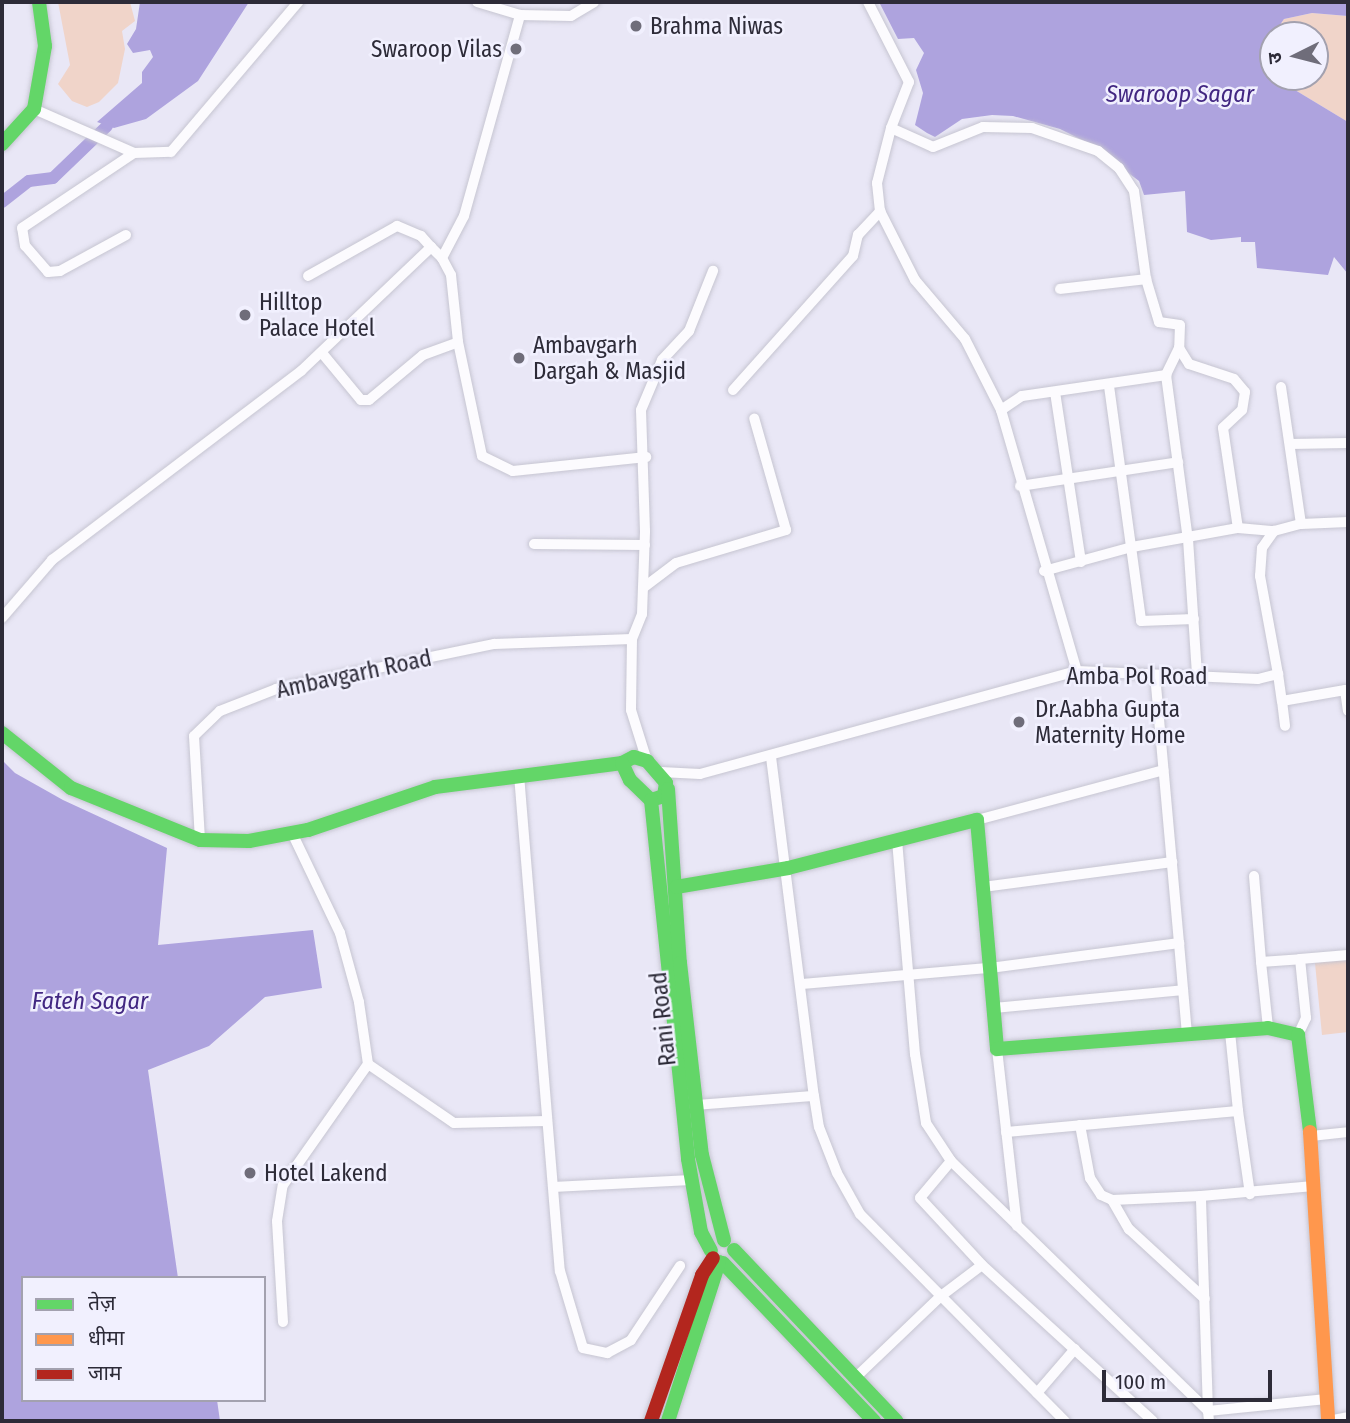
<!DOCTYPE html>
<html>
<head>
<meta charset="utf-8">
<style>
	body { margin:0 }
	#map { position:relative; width:1350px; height:1423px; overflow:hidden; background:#e9e7f6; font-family:"Fira Sans Condensed","Noto Sans Devanagari",sans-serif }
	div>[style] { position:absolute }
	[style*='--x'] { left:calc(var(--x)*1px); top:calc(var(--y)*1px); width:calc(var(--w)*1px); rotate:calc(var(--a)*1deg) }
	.green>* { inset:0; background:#f0d4c9 }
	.water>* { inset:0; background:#aea3de }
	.canal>* { height:12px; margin:-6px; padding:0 6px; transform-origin:6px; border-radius:6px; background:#aea3de }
	.roads { filter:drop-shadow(0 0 2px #c6c5d1) drop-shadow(0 0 2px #c6c5d1) }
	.street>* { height:10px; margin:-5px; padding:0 5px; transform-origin:5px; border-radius:5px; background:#fcfbfe }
	.fast>* { height:14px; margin:-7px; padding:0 7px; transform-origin:7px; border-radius:7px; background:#63d668 }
	.slow>* { height:14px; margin:-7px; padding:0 7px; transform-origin:7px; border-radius:7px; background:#ff974d }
	.jam>* { height:14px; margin:-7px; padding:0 7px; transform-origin:7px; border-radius:7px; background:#b3261e }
	.dots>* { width:19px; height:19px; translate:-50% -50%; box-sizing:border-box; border:4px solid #f1f0fe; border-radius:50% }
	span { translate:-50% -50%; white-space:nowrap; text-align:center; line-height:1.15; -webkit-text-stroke:5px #f1f0fe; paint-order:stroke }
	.poi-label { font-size:23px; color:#2d2b38 }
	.left { translate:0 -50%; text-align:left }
	.right { translate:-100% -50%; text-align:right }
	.street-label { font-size:23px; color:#2d2b38 }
	.water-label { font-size:24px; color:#422782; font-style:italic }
	.frame { position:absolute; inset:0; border:4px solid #2d2b38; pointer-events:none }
	.legend { position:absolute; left:21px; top:1276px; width:245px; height:126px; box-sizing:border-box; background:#f1f0fe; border:2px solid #a3a1af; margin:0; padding:9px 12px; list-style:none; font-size:21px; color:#2d2b38 }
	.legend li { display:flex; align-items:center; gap:14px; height:35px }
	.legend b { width:35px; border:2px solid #a3a1af }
	.north { position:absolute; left:1259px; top:21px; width:70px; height:70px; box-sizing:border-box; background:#f1f0fe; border:2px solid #a3a1af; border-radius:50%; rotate:264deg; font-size:19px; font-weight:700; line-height:28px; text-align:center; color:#2d2b38 }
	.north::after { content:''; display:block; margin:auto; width:24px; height:32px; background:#6f6d7a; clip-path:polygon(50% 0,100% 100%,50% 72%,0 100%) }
	.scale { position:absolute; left:1102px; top:1370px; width:170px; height:32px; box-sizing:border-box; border:4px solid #2d2b38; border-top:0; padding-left:9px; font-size:21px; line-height:24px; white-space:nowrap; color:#2d2b38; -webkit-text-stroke:5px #f1f0fe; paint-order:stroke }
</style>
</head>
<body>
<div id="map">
	<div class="green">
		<i style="clip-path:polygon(58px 2px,130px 2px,135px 21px,122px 31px,125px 49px,118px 83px,99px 102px,87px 107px,72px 101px,58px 84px,70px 65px)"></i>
		<i style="clip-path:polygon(1312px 13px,1348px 16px,1348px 122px,1295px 90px,1288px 77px,1315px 77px,1315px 35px,1273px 35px,1284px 19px)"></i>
		<i style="clip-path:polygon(1348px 959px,1348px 1032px,1322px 1035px,1315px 963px)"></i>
	</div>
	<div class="water">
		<i style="clip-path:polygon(140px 2px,249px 2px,198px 81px,146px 119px,114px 128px,97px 122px,142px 83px,142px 72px,153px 57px,150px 50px,133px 53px,127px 44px,136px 29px)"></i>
		<i style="clip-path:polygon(879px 2px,1348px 2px,1348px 16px,1312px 13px,1284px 19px,1273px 35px,1273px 77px,1288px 77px,1295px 90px,1348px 122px,1348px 274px,1334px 257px,1328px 275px,1257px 268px,1255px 242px,1241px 242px,1241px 237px,1211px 240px,1187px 232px,1185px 191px,1144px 195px,1139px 181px,1090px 144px,1060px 129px,1013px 116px,992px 115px,962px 119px,935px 137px,927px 133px,915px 125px,923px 93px,916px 70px,924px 53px,914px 38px,898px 39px)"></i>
		<i style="clip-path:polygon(2px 760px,15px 773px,63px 800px,167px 848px,158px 945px,313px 930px,322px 988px,265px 997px,209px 1046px,148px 1070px,178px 1278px,23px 1278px,23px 1400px,217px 1400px,220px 1421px,2px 1421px)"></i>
	</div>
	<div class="canal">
		<i style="--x:2;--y:202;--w:34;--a:-38"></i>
		<i style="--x:29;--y:181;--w:24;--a:-7"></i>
		<i style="--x:53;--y:178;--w:75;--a:-43.9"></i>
	</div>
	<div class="roads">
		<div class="street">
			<i style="--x:477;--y:2;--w:45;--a:16.8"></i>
			<i style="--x:520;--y:15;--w:51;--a:1.1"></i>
			<i style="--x:571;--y:16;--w:27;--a:-31"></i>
			<i style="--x:868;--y:2;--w:90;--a:62.9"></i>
			<i style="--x:909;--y:82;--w:49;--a:111.4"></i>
			<i style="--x:891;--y:128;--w:57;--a:104.3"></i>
			<i style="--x:877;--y:183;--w:28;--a:84"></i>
			<i style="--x:880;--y:211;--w:77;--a:63.1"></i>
			<i style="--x:915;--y:280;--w:77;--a:49.7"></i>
			<i style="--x:965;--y:339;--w:80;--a:63.1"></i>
			<i style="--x:1001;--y:410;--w:272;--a:73.8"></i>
			<i style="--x:34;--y:109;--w:109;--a:23.7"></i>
			<i style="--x:134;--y:153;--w:37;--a:-2"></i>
			<i style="--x:171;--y:152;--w:197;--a:-49.7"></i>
			<i style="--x:891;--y:128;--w:46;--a:24.3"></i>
			<i style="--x:933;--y:147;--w:54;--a:-21.8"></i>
			<i style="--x:983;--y:127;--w:49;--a:1.2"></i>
			<i style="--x:1032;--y:128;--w:70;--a:19.2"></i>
			<i style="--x:1098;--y:151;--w:27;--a:39"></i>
			<i style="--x:1119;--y:168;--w:27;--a:57"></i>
			<i style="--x:1134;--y:191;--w:89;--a:82.2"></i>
			<i style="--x:1146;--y:279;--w:45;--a:73.2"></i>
			<i style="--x:1159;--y:322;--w:21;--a:8"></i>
			<i style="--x:1180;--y:325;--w:23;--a:92"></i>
			<i style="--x:1179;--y:348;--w:30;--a:116"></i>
			<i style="--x:126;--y:235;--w:75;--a:151.4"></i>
			<i style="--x:60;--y:271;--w:12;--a:175"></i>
			<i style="--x:48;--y:272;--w:35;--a:-131"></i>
			<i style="--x:25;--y:246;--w:18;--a:-99"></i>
			<i style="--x:22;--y:228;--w:135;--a:-33.8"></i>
			<i style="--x:431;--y:247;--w:16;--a:45"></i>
			<i style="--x:442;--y:258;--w:47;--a:-62.4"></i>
			<i style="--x:464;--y:216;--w:209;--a:-74.4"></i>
			<i style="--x:442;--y:258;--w:19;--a:62"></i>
			<i style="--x:451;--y:275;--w:67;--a:84"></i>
			<i style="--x:458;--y:342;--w:116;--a:78.1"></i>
			<i style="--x:482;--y:456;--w:34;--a:26"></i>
			<i style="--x:513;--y:471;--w:134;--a:-6"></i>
			<i style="--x:1060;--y:289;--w:87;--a:-6.6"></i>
			<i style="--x:1179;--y:348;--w:19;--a:58"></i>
			<i style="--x:1189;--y:364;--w:47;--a:18.4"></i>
			<i style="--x:1234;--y:379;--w:17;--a:50"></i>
			<i style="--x:1245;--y:392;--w:18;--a:99"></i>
			<i style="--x:1242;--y:410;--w:26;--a:137"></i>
			<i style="--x:1223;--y:428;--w:101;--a:81.5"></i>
			<i style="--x:322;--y:353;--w:61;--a:50.3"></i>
			<i style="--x:361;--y:400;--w:8;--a:0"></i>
			<i style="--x:369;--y:400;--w:70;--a:-39.8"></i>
			<i style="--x:423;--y:355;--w:37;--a:-20"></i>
			<i style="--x:1109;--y:386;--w:237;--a:82.2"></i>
			<i style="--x:1141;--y:621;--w:53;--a:-2.2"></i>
			<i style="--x:1281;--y:387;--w:138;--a:81.7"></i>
			<i style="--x:733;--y:390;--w:180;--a:-48.2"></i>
			<i style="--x:853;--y:256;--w:22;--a:-77"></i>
			<i style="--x:858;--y:235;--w:33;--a:-47"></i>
			<i style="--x:1055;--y:392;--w:172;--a:81.3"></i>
			<i style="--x:1001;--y:410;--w:25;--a:-34"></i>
			<i style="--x:1022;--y:396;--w:146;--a:-8.3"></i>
			<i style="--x:1166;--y:375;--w:165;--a:82.4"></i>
			<i style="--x:1188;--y:539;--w:136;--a:86.2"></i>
			<i style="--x:1290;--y:444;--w:58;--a:-1"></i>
			<i style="--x:1020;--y:486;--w:160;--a:-8.6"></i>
			<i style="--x:534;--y:544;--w:111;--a:0.5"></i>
			<i style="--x:1044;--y:571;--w:91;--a:-15.3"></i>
			<i style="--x:1132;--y:547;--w:108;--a:-10.2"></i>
			<i style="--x:1238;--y:528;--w:36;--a:5"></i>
			<i style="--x:643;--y:588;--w:41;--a:-37.1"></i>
			<i style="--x:676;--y:563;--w:115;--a:-16.7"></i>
			<i style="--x:786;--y:530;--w:116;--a:-105.9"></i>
			<i style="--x:2;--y:618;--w:77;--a:-49.2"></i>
			<i style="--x:52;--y:560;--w:313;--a:-37.2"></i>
			<i style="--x:301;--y:371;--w:180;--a:-43.6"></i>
			<i style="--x:431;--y:247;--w:15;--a:-132"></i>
			<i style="--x:421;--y:236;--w:26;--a:-157"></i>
			<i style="--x:397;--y:226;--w:102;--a:150.7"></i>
			<i style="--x:1278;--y:674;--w:27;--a:82"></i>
			<i style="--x:1282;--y:701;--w:64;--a:-9.9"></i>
			<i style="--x:1345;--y:690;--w:21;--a:82"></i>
			<i style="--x:1282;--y:701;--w:25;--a:83"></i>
			<i style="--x:771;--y:757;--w:342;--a:82.8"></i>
			<i style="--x:814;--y:1096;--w:31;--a:81"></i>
			<i style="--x:819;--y:1127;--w:49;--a:68.6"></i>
			<i style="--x:837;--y:1173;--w:47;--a:60.7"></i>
			<i style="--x:860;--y:1214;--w:291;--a:45.3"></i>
			<i style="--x:647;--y:761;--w:53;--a:-107.4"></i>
			<i style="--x:631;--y:710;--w:71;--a:-89.2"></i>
			<i style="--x:632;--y:639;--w:27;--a:-68"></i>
			<i style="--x:642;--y:614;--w:83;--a:-87.9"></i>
			<i style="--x:645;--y:531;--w:121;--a:-91.9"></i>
			<i style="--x:641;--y:410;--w:54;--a:-67.2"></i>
			<i style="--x:662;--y:360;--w:40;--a:-47"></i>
			<i style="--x:689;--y:331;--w:65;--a:-68.2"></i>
			<i style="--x:661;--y:772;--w:39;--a:3"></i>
			<i style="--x:700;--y:774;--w:391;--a:-15.3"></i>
			<i style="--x:1077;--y:671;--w:181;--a:2.5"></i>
			<i style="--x:1258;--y:679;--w:21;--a:-14"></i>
			<i style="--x:1278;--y:674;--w:100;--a:-100.4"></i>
			<i style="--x:1260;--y:576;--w:28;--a:-86"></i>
			<i style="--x:1262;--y:548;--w:21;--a:-55"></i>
			<i style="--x:1274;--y:531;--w:28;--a:-15"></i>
			<i style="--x:1301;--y:524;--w:47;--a:-2.4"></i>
			<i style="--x:519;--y:775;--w:498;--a:85.3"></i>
			<i style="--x:560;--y:1271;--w:80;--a:73.4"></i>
			<i style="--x:583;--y:1348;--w:25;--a:12"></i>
			<i style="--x:607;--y:1353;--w:27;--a:-28"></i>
			<i style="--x:631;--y:1340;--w:89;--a:-56.5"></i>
			<i style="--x:977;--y:820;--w:193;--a:-15"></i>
			<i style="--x:200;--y:840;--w:104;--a:-93.3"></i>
			<i style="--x:194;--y:736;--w:36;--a:-44"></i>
			<i style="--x:220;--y:711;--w:60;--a:-21.4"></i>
			<i style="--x:276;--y:689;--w:223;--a:-11.7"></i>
			<i style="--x:494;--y:644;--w:138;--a:-2.1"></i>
			<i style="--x:897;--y:840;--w:215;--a:85.2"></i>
			<i style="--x:915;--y:1054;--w:70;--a:80.9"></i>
			<i style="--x:926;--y:1123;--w:45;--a:56.7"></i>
			<i style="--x:951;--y:1161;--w:359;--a:44.2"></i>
			<i style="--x:1208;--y:1411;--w:215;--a:-91.9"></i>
			<i style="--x:1201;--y:1196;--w:113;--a:-5.1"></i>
			<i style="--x:1254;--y:876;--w:86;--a:85.3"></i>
			<i style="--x:1261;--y:962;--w:39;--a:-4"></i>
			<i style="--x:983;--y:887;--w:191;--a:-7.5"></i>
			<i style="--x:1179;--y:943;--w:91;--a:85"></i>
			<i style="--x:1261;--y:962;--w:66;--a:83.9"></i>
			<i style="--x:802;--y:984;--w:189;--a:-4.9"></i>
			<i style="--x:990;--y:968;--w:191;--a:-7.5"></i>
			<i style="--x:1179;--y:943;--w:269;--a:-95.1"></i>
			<i style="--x:994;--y:1008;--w:190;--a:-5.4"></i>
			<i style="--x:1230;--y:1032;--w:79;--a:84.2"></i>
			<i style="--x:1298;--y:1035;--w:19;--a:-65"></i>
			<i style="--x:1306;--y:1018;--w:59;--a:-95.8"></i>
			<i style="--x:1300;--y:959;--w:48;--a:-4.8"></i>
			<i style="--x:997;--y:1049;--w:178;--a:83.6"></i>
			<i style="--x:368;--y:1064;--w:104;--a:34.5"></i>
			<i style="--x:454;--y:1123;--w:93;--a:-1.2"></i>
			<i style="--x:696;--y:1105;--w:118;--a:-4.4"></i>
			<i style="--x:1080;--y:1125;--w:54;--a:79.3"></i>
			<i style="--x:1090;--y:1178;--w:20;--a:57"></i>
			<i style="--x:1101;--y:1195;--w:12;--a:24"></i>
			<i style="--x:1006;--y:1132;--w:233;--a:-5.2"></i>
			<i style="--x:1238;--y:1111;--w:84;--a:81.8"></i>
			<i style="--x:1311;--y:1136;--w:37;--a:-6"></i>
			<i style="--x:951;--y:1161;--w:48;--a:130"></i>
			<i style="--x:920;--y:1198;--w:91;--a:47.2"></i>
			<i style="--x:553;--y:1187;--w:138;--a:-2.9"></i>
			<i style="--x:1201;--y:1196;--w:89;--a:177.4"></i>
			<i style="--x:1112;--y:1200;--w:34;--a:60"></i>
			<i style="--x:1129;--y:1229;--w:103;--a:42.6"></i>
			<i style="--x:283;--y:1322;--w:101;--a:-93.4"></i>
			<i style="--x:277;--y:1221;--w:36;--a:-81"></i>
			<i style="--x:283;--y:1185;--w:148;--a:-54.9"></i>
			<i style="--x:368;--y:1064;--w:63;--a:-98.3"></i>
			<i style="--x:359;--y:1002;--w:72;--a:-105.4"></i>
			<i style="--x:340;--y:933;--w:111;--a:-115.6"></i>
			<i style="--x:854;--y:1379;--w:120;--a:-43.7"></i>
			<i style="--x:941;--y:1296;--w:51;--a:-37.1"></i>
			<i style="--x:982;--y:1265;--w:231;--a:42.4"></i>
			<i style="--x:1037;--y:1393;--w:58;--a:-49.2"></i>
			<i style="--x:1209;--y:1421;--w:10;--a:-96"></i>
			<i style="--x:1208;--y:1411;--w:119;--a:-5.8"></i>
			<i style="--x:1328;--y:1421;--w:20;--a:-11"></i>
		</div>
		<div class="fast">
			<i style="--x:2;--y:144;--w:47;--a:-47.6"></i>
			<i style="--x:34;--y:109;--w:64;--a:-80.1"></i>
			<i style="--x:45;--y:46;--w:44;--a:-97.8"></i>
			<i style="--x:2;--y:733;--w:88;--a:38.6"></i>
			<i style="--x:71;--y:788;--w:139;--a:22"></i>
			<i style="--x:200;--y:840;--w:49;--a:1.2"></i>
			<i style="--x:249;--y:841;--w:60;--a:-10.6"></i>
			<i style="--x:308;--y:830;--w:134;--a:-18.7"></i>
			<i style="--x:435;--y:787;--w:189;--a:-7.3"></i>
			<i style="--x:622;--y:763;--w:13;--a:-27"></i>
			<i style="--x:634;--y:757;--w:14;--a:17"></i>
			<i style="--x:647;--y:761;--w:29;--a:49"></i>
			<i style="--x:666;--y:783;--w:13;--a:99"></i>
			<i style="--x:664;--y:796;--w:14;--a:163"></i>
			<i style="--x:622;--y:763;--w:19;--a:65"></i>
			<i style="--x:630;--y:780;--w:29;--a:44"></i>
			<i style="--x:651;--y:800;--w:361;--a:84.1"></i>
			<i style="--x:688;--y:1159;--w:74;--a:79.9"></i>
			<i style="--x:701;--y:1232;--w:21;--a:62"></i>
			<i style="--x:668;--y:789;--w:174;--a:86.1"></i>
			<i style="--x:680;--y:963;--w:193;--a:83.5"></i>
			<i style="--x:702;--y:1155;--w:88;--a:75.5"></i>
			<i style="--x:676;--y:887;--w:114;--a:-9.6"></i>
			<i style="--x:788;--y:868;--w:195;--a:-14.3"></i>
			<i style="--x:977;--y:820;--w:230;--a:85"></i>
			<i style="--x:997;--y:1049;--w:272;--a:-4.4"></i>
			<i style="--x:1268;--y:1028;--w:31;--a:13"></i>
			<i style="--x:1298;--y:1035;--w:98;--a:82.9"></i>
			<i style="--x:734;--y:1250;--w:236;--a:46.5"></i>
			<i style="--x:723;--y:1263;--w:219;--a:46.3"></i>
			<i style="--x:668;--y:1421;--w:167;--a:-72.2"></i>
		</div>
		<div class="slow">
			<i style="--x:1310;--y:1132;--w:287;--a:86.4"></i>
		</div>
		<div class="jam">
			<i style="--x:651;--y:1421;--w:155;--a:-70.7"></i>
			<i style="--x:702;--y:1275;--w:20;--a:-57"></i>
		</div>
	</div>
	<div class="dots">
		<i style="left:636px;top:26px;background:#6f6d7a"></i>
		<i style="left:516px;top:49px;background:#6f6d7a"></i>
		<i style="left:245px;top:315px;background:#6f6d7a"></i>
		<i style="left:519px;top:358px;background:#6f6d7a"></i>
		<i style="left:1019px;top:722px;background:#6f6d7a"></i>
		<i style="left:250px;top:1173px;background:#6f6d7a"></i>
	</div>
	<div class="poi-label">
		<span class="left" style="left:650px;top:26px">Brahma Niwas</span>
		<span class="right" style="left:502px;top:49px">Swaroop Vilas</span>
		<span class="left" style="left:259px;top:315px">Hilltop<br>Palace Hotel</span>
		<span class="left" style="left:533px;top:358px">Ambavgarh<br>Dargah &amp; Masjid</span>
		<span class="left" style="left:1035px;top:722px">Dr.Aabha Gupta<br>Maternity Home</span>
		<span class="left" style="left:264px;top:1173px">Hotel Lakend</span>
	</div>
	<div class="street-label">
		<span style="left:354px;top:674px;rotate:-12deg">Ambavgarh Road</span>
		<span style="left:1137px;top:676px">Amba Pol Road</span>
		<span style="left:663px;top:1019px;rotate:-96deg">Rani Road</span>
	</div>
	<div class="water-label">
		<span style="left:1180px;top:95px">Swaroop Sagar</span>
		<span style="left:90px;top:1002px">Fateh Sagar</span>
	</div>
	<div class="frame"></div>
	<ul class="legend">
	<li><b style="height:9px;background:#63d668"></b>तेज़</li>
	<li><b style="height:9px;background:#ff974d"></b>धीमा</li>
	<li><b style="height:9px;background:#b3261e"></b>जाम</li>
	</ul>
	<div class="north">उ</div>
	<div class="scale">100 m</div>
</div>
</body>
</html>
